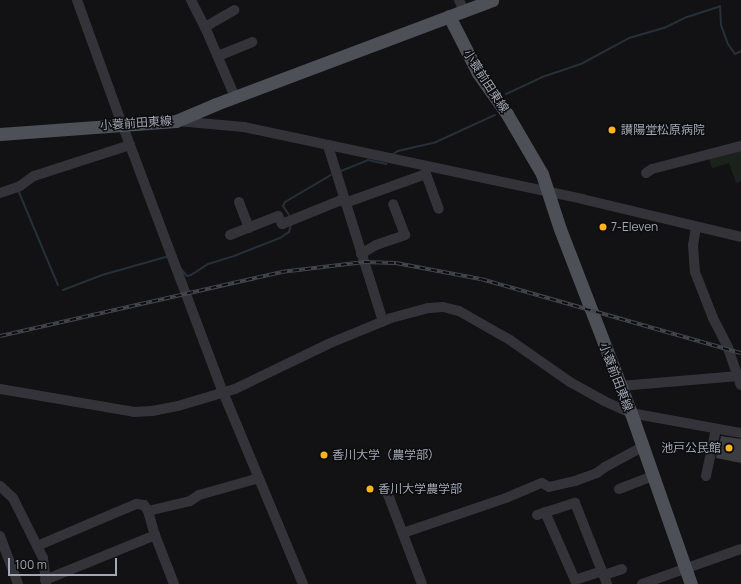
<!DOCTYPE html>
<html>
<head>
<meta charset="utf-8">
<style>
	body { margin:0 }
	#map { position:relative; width:741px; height:584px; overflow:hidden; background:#121214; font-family:Manrope,"Noto Sans JP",sans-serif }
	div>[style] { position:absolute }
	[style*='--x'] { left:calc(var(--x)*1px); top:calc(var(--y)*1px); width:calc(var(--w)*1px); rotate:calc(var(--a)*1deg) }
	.green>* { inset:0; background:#1a221b }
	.stream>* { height:2px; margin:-1px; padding:0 1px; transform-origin:1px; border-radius:1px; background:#273038 }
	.building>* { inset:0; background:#3c3d41 }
	.minor>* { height:10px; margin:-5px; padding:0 5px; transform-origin:5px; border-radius:5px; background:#333339 }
	.major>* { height:13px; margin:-6.5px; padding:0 6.5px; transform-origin:6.5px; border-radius:6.5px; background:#4e5058 }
	.rail>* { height:3.5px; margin-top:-1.75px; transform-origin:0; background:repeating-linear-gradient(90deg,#0d0d0f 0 6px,#45474e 0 12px); box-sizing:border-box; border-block:1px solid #45474e }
	.dots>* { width:11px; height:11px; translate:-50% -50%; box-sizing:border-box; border:2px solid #0d0d0f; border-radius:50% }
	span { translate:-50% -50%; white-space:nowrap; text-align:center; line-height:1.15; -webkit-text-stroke:3px #0d0d0f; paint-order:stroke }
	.street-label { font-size:12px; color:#a2a8b5 }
	.poi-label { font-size:12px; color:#a2a8b5 }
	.left { translate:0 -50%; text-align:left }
	.right { translate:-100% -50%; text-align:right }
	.scale { position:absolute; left:8px; top:558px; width:109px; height:18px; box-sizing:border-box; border:2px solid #a2a8b5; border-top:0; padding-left:5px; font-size:12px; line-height:14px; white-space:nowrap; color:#a2a8b5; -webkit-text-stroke:3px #0d0d0f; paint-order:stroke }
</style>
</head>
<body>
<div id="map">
	<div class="green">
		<i style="clip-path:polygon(741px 147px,741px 181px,736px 183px,729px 163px,712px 168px,708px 156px)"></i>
	</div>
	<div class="stream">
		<i style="--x:506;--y:94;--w:40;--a:-25"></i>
		<i style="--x:542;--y:77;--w:41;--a:-18.4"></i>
		<i style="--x:581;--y:64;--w:55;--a:-28.4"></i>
		<i style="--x:629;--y:38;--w:36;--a:-16"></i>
		<i style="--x:664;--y:28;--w:25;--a:-26"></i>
		<i style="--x:687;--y:17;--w:35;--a:-18"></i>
		<i style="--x:720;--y:6;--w:19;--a:87"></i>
		<i style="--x:721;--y:25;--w:20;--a:70"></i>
		<i style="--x:728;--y:44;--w:12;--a:55"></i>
		<i style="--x:735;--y:54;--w:7;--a:-27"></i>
		<i style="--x:393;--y:154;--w:6;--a:-31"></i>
		<i style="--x:398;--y:151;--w:39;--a:-13"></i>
		<i style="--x:436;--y:142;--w:65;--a:-24.6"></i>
		<i style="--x:341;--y:171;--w:29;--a:-22"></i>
		<i style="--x:368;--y:160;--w:19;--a:12"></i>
		<i style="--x:18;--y:190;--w:103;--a:67.2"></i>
		<i style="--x:289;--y:215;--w:11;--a:-124"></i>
		<i style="--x:283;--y:206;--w:4;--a:-63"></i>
		<i style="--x:285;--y:202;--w:53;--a:-30.4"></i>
		<i style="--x:181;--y:269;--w:9;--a:49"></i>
		<i style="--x:187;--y:276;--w:4;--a:-14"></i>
		<i style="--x:191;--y:275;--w:20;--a:-33"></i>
		<i style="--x:208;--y:264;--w:27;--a:-17"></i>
		<i style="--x:234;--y:256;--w:49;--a:-21.4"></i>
		<i style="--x:280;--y:238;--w:11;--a:-34"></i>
		<i style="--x:289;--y:232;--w:8;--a:-76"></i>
		<i style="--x:63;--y:290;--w:42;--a:-21"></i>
		<i style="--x:102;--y:275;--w:70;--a:-15.8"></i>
	</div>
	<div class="building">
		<i style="clip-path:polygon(721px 436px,741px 439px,741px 463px,716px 458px)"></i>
	</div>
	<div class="minor">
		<i style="--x:77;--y:0;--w:132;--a:70.1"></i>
		<i style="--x:122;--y:124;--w:286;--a:69.4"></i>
		<i style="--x:223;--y:392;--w:208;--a:67.4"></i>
		<i style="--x:191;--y:0;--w:30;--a:63"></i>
		<i style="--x:205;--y:27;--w:76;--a:66.8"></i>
		<i style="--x:459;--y:0;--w:12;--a:66"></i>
		<i style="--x:205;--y:27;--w:34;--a:-30"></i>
		<i style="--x:218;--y:56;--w:37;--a:-22"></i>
		<i style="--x:177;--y:121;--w:67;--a:5.1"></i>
		<i style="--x:244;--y:127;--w:346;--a:12"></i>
		<i style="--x:582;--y:199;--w:163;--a:13.4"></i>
		<i style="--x:328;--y:146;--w:184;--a:72.6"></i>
		<i style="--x:646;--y:173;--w:7;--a:-34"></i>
		<i style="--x:652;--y:169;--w:92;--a:-14.5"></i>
		<i style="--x:0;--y:193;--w:21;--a:-19"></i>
		<i style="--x:20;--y:186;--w:17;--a:-36"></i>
		<i style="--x:34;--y:176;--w:101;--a:-17.9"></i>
		<i style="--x:239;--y:202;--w:28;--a:69"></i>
		<i style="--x:345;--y:203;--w:86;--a:-19.7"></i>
		<i style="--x:426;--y:174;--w:37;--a:70"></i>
		<i style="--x:696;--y:227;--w:18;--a:99"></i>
		<i style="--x:693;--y:245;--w:27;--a:86"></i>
		<i style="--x:695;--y:272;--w:49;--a:68.6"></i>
		<i style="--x:713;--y:318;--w:34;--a:63"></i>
		<i style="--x:728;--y:348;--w:39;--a:71"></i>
		<i style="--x:230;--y:235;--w:52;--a:-21.6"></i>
		<i style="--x:278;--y:216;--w:9;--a:63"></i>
		<i style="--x:282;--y:224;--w:67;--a:-22"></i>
		<i style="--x:361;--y:254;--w:17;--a:-31"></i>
		<i style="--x:376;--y:245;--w:31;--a:-19"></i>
		<i style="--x:405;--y:235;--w:33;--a:-111"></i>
		<i style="--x:620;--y:386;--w:119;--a:-4.8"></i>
		<i style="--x:0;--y:389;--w:136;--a:9.7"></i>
		<i style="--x:134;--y:412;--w:18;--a:-3"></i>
		<i style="--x:152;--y:411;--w:26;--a:-11"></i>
		<i style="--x:178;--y:406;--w:59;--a:-16.6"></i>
		<i style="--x:235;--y:389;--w:103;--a:-25.8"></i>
		<i style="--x:328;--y:344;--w:68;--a:-22.4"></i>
		<i style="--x:391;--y:318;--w:39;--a:-15"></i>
		<i style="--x:429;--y:308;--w:14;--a:-4"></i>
		<i style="--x:443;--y:307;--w:16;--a:14"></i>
		<i style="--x:459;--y:311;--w:59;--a:29.6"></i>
		<i style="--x:510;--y:340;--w:73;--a:35"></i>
		<i style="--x:570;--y:382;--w:39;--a:29"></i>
		<i style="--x:604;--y:401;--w:30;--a:24"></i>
		<i style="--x:631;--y:413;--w:112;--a:10.3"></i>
		<i style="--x:706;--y:476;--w:48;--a:-78"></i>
		<i style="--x:0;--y:486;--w:18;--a:43"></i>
		<i style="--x:13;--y:498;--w:67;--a:63.4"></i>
		<i style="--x:43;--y:558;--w:26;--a:83"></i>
		<i style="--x:619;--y:489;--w:36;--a:-21"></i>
		<i style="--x:387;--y:492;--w:98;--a:69.2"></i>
		<i style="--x:148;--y:511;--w:43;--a:-13.4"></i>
		<i style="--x:190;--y:501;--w:11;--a:-34"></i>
		<i style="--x:199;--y:495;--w:62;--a:-15.8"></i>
		<i style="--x:545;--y:512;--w:74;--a:66.2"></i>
		<i style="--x:575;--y:580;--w:28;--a:-18"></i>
		<i style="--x:537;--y:515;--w:40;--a:-18"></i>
		<i style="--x:575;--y:503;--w:87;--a:68.4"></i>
		<i style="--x:403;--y:533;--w:109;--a:-18.8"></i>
		<i style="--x:506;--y:498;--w:39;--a:-23"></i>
		<i style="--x:542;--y:483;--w:8;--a:30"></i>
		<i style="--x:549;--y:487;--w:27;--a:-13"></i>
		<i style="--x:575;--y:481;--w:23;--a:-20"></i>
		<i style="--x:597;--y:473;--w:10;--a:-37"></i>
		<i style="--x:605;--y:467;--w:42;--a:-28.4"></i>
		<i style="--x:0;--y:536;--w:51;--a:69.4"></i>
		<i style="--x:37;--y:546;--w:108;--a:-23"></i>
		<i style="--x:136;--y:504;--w:8;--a:7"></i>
		<i style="--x:144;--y:505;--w:7;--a:56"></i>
		<i style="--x:148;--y:511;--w:25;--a:74"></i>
		<i style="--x:155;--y:535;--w:53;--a:68.8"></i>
		<i style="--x:604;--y:575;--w:19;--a:-18"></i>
		<i style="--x:45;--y:580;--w:119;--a:-22.2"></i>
		<i style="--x:642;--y:584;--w:105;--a:-19.5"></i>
	</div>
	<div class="major">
		<i style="--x:449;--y:16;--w:64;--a:63"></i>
		<i style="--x:478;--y:73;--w:50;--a:54.7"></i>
		<i style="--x:507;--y:114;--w:69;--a:59.7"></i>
		<i style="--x:542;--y:174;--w:58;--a:71.9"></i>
		<i style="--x:560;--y:229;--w:197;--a:68.9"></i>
		<i style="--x:631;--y:413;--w:181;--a:70.7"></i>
		<i style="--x:0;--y:134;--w:176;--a:-4.2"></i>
		<i style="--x:176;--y:121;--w:43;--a:-23"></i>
		<i style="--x:216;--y:104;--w:295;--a:-20.6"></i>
	</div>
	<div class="rail">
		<i style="--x:0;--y:336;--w:288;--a:-12.8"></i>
		<i style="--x:281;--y:272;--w:84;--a:-6.9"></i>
		<i style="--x:364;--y:262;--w:32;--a:2"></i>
		<i style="--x:396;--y:263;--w:86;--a:10.7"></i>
		<i style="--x:481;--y:279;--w:270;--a:15.9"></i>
	</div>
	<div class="dots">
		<i style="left:612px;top:130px;background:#ffb51e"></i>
		<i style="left:603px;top:227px;background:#ffb51e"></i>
		<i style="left:729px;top:448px;background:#ffb51e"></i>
		<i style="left:324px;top:455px;background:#ffb51e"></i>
		<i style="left:370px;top:489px;background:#ffb51e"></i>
	</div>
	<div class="street-label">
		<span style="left:486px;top:81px;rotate:57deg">小蓑前田東線</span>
		<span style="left:136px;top:123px;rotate:-4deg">小蓑前田東線</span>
		<span style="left:616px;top:377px;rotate:69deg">小蓑前田東線</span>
	</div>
	<div class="poi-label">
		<span class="left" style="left:621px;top:130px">讃陽堂松原病院</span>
		<span class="left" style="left:611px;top:227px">7-Eleven</span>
		<span class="right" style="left:721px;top:448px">池戸公民館</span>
		<span class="left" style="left:332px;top:455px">香川大学（農学部）</span>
		<span class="left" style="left:378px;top:489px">香川大学農学部</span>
	</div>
	<div class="scale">100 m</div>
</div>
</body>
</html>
